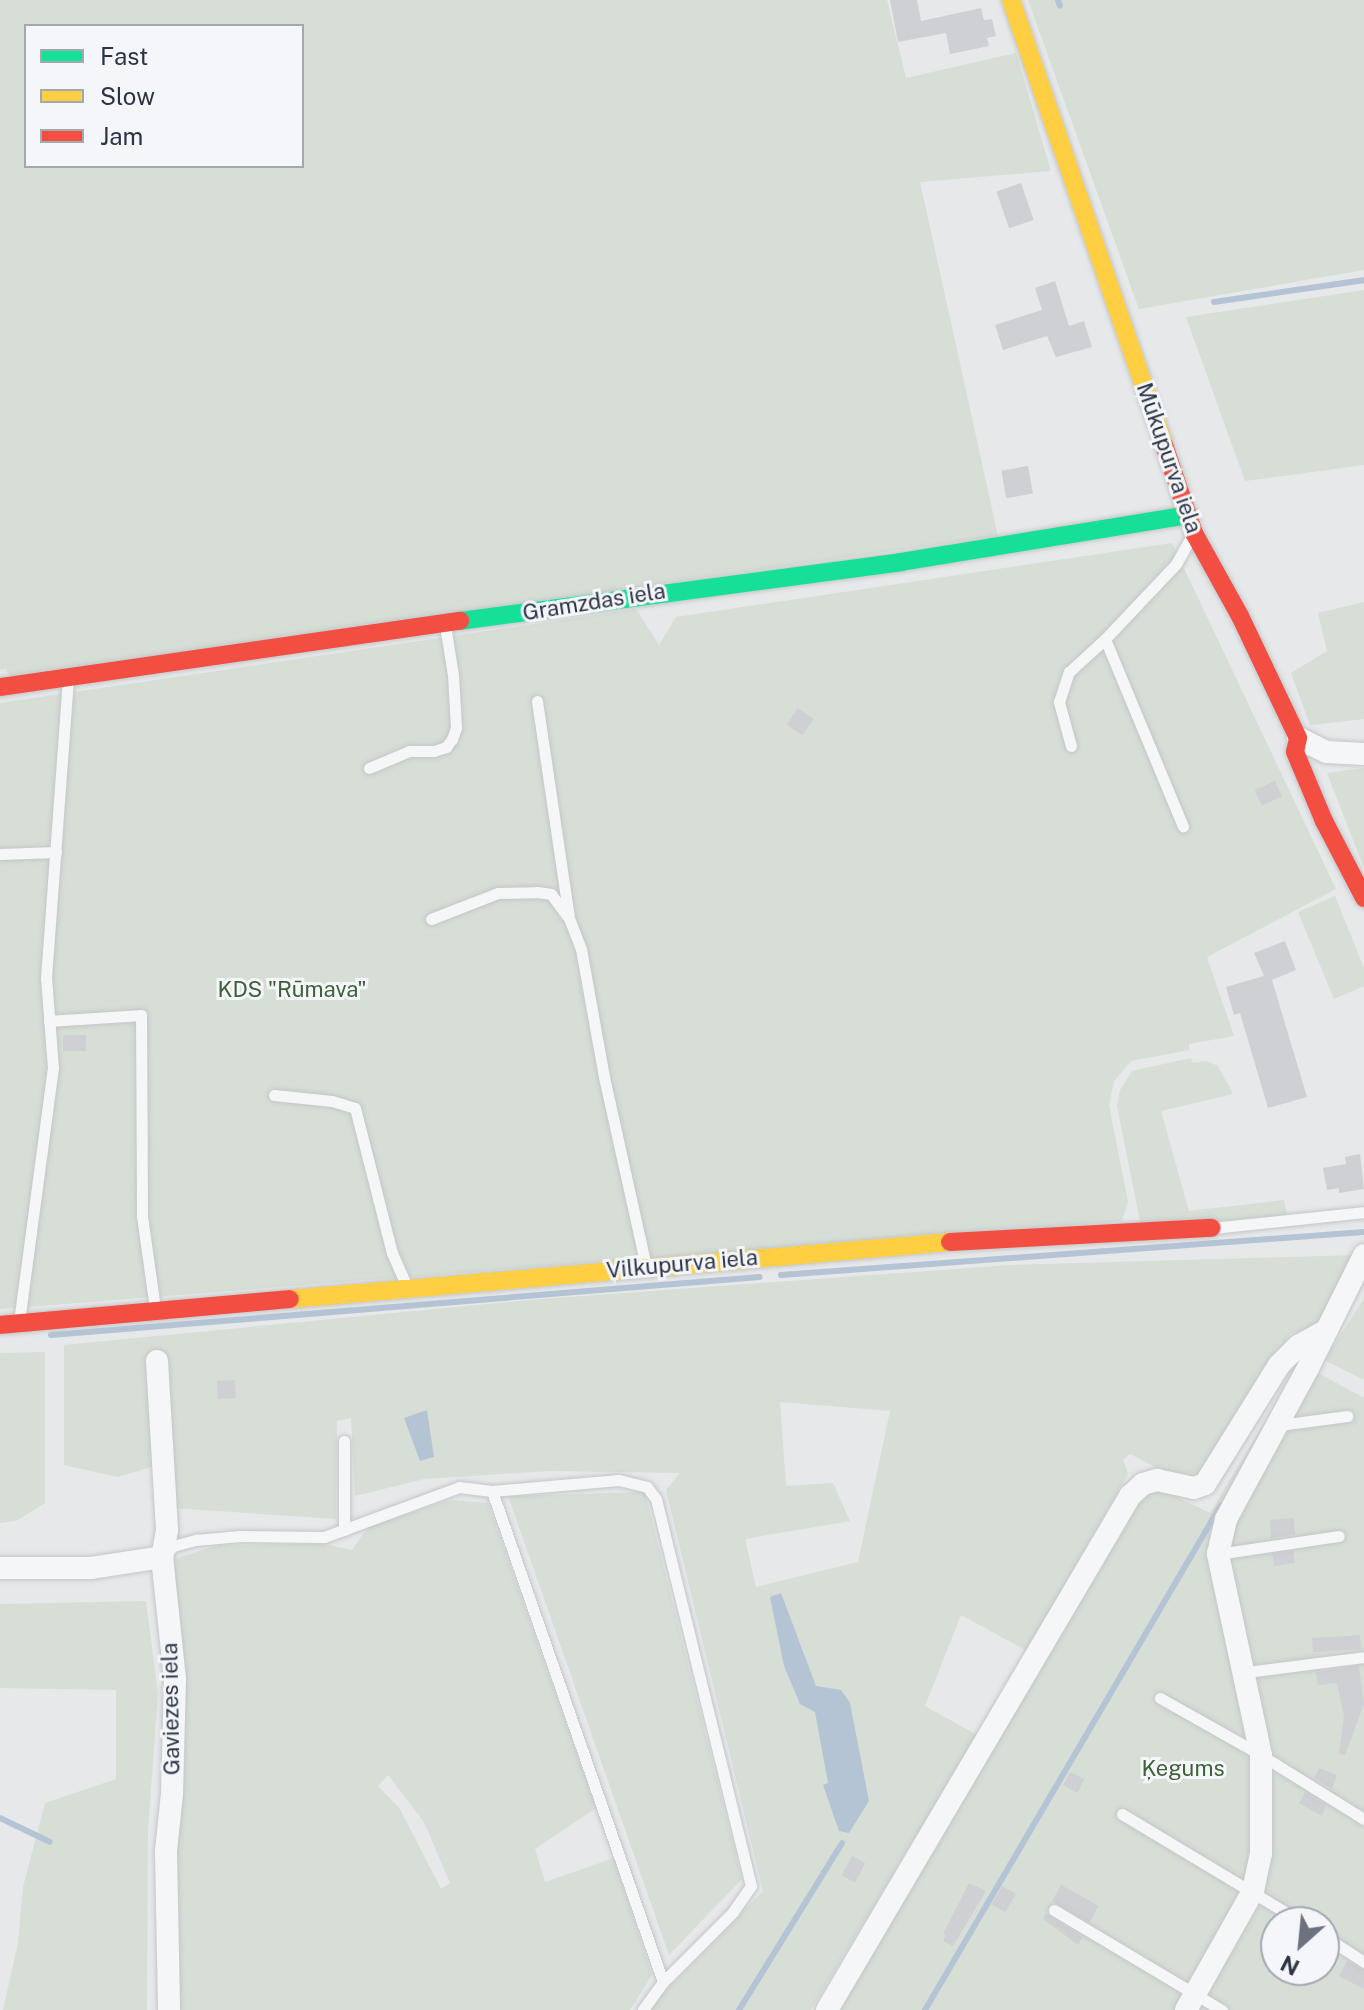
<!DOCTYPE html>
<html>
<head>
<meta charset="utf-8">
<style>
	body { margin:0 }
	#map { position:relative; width:1364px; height:2010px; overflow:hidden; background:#e6e8ea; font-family:"Public Sans",sans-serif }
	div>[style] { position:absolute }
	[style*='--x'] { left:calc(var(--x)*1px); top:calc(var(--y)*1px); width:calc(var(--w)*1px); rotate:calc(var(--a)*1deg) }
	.green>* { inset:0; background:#d6ded6 }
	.water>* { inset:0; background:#b4c4d5 }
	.stream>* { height:6px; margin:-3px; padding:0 3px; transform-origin:3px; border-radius:3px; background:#b4c4d5 }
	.building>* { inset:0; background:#ced0d3; transform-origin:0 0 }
	.roads { filter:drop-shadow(0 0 2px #c4c6c8) drop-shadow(0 0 2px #c4c6c8) }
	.lane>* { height:11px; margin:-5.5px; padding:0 5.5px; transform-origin:5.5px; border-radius:5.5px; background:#f5f6f7 }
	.street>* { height:22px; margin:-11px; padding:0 11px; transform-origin:11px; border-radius:11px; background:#f5f6f7 }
	.fast>* { height:18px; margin:-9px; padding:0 9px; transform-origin:9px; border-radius:9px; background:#16e098 }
	.slow>* { height:18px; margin:-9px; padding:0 9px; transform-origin:9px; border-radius:9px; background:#ffcf43 }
	.jam>* { height:18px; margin:-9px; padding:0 9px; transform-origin:9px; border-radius:9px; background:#f24e42 }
	span { translate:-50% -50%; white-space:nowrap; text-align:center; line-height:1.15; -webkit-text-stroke:6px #f4f6f9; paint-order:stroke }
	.street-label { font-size:22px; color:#2b3445 }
	.park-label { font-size:22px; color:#3f6138 }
	.legend { position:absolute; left:24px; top:24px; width:280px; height:144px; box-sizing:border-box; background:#f4f6f9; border:2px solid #a4a8b1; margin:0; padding:10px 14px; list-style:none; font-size:24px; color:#2b3445 }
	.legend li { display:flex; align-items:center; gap:16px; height:40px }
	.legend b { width:40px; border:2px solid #a4a8b1 }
	.north { position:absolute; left:1260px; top:1906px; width:80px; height:80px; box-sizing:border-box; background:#f4f6f9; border:2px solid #a4a8b1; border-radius:50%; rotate:207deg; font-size:22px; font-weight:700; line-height:32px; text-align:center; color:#2b3445 }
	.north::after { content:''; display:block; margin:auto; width:28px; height:36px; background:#6c737f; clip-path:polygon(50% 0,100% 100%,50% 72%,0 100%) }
</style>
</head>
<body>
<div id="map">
	<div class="green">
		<i style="clip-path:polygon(evenodd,0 0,887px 0,906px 78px,1016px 53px,1051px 171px,920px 182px,998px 536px,10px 676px,6px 669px,0 670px,0 0,26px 26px,302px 26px,302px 166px,26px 166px,26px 26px)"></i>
		<i style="clip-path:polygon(1028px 0,1364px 0,1364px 270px,1139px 309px)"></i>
		<i style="clip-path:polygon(1364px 290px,1364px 465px,1245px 481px,1186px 317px)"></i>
		<i style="clip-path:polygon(1172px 543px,1336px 889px,1207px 957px,1234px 1036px,1189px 1044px,1189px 1050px,1131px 1061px,1114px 1081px,1109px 1105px,1128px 1202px,1122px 1221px,0 1309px,0 703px,636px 609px,659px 645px,676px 617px)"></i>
		<i style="clip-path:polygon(1364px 602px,1364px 719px,1310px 725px,1291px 673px,1327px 651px,1318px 613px)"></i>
		<i style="clip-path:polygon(1364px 768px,1364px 868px,1327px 773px)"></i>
		<i style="clip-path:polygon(1335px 896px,1364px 968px,1364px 986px,1334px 999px,1298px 912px)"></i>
		<i style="clip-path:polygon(1191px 1058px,1193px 1063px,1206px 1061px,1218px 1066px,1233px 1094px,1161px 1111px,1189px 1211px,1284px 1200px,1287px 1216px,1141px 1226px,1117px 1106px,1120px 1090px,1132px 1071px)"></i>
		<i style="clip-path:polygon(evenodd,1359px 1255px,1321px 1324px,1290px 1334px,1201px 1478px,1178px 1479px,1130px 1454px,1123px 1460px,1128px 1474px,1027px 1651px,961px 1615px,925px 1706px,977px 1735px,811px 2010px,650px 2010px,658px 1998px,763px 1891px,666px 1490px,680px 1473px,551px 1471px,424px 1479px,355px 1496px,351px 1418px,337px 1421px,336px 1519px,173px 1508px,171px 1461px,118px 1477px,64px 1465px,64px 1345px,528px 1300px,1010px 1265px,1359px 1255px,780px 1402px,890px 1411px,858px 1562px,756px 1587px,745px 1539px,850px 1521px,833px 1483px,786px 1486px,780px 1402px)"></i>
		<i style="clip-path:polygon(1364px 1299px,1364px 1380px,1324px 1360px)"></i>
		<i style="clip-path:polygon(45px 1352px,45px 1503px,16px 1521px,0 1523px,0 1353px)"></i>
		<i style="clip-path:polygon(evenodd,1300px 1363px,1364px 1398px,1364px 2010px,833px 2010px,1134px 1500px,1160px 1489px,1210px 1513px,1300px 1363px,1276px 1922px,1324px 1922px,1324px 1970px,1276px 1970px,1276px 1922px)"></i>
		<i style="clip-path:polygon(645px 1492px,742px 1879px,669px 1955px,508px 1496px)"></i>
		<i style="clip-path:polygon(evenodd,450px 1500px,488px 1503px,596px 1808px,535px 1849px,545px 1882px,614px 1858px,652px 1975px,630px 2010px,176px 2010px,175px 1559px,218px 1545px,324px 1544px,352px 1550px,368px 1527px,450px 1500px,388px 1775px,424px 1822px,450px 1883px,441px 1889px,400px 1809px,378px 1786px,388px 1775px)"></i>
		<i style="clip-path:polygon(146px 1601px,158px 1694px,148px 1829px,147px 2010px,3px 2010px,18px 1943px,23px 1887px,45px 1803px,116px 1779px,116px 1690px,0 1688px,0 1604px)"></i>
	</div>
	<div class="water">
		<i style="clip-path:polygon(427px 1410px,434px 1457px,420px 1461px,404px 1418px)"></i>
		<i style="clip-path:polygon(781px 1593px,816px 1686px,841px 1690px,850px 1703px,869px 1801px,849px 1833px,839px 1831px,823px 1785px,828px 1783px,815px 1712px,800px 1704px,784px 1666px,770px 1597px)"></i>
	</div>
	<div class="stream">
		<i style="--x:1058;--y:0;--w:6;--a:72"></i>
		<i style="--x:1214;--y:302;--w:152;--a:-8.3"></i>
		<i style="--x:781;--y:1275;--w:585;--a:-4.22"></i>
		<i style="--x:51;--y:1335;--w:711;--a:-4.68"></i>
		<i style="--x:0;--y:1818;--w:55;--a:25.6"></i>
		<i style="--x:739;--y:2010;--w:196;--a:-58.3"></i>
		<i style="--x:925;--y:2010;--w:585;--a:-59.62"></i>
	</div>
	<div class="building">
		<i style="clip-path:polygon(890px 0,917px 0,921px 21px,981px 8px,984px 20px,992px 19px,996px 36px,987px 38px,989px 46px,950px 54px,946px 33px,898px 42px)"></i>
		<i style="left:1021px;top:183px;width:39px;height:26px;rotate:71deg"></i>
		<i style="clip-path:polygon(1055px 281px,1069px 326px,1084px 321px,1092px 347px,1056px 357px,1047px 336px,1003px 350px,995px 325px,1042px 310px,1035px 288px)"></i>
		<i style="left:1028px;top:466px;width:28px;height:27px;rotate:80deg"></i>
		<i style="left:798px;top:708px;width:19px;height:20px;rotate:35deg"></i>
		<i style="left:1275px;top:781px;width:17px;height:22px;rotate:66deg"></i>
		<i style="clip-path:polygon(1285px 941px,1296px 970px,1272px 980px,1307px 1097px,1268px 1108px,1240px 1013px,1234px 1015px,1226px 987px,1264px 976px,1254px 953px)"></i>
		<i style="left:63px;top:1035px;width:23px;height:16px"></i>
		<i style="clip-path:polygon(1360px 1154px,1364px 1189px,1339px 1193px,1339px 1188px,1327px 1190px,1323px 1168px,1346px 1164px,1345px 1157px)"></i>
		<i style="left:235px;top:1380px;width:18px;height:18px;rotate:87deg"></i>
		<i style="clip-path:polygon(1294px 1518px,1295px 1534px,1271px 1538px,1270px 1520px)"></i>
		<i style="left:1293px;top:1551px;width:12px;height:21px;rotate:81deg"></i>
		<i style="left:1360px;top:1635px;width:14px;height:48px;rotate:86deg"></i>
		<i style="clip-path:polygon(1359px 1666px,1364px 1704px,1345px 1755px,1339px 1754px,1344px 1716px,1337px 1683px,1318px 1685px,1316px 1672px)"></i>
		<i style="clip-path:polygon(1319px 1768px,1337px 1775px,1332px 1789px,1314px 1778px)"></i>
		<i style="left:1070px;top:1772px;width:16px;height:15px;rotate:27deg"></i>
		<i style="clip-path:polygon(1305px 1792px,1326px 1805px,1322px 1816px,1299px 1803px)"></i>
		<i style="left:852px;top:1856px;width:15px;height:22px;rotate:28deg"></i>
		<i style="clip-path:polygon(969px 1883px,986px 1891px,953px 1946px,943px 1941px,946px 1935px,943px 1934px)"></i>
		<i style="left:1061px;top:1885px;width:43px;height:19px;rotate:29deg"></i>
		<i style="left:1002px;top:1886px;width:16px;height:21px;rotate:30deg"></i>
		<i style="clip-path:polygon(1046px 1913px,1082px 1937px,1078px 1945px,1043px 1919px)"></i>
		<i style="clip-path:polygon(1347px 1961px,1364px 1970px,1364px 1989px,1339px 1976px)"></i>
	</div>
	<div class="roads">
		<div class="lane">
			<i style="--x:1105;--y:639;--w:203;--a:67.4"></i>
			<i style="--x:537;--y:701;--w:219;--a:81.6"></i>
			<i style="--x:569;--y:918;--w:33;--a:69"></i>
			<i style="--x:581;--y:949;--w:130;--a:79.8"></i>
			<i style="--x:604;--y:1077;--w:194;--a:77.5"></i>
			<i style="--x:1071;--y:746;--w:46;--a:-105.3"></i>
			<i style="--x:1059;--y:702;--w:32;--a:-72"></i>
			<i style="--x:1069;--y:672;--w:49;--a:-42.5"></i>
			<i style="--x:1105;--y:639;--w:103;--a:-46.6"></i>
			<i style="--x:1176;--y:564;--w:31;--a:-61"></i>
			<i style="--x:369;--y:768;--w:43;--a:-23"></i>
			<i style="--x:409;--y:751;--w:25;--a:0"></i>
			<i style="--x:434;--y:751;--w:13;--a:-18"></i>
			<i style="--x:446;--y:747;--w:10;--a:-53"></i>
			<i style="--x:452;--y:739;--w:12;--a:-70"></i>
			<i style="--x:456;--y:728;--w:53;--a:-93.2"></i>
			<i style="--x:453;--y:675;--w:51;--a:-99.1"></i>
			<i style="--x:0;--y:854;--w:56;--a:-2"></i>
			<i style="--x:431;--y:919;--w:72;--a:-21.2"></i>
			<i style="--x:498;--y:893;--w:39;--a:-1"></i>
			<i style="--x:537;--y:892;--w:14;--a:8"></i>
			<i style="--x:551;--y:894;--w:26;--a:54"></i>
			<i style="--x:49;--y:1021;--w:92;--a:-3.7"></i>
			<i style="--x:141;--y:1015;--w:201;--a:89.7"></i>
			<i style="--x:142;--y:1216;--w:94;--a:82"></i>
			<i style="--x:274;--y:1095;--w:58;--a:5.9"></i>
			<i style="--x:332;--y:1101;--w:24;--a:17"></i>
			<i style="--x:355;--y:1108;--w:150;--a:75.7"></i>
			<i style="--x:392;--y:1253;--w:35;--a:66"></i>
			<i style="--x:1213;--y:1228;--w:152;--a:-6"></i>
			<i style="--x:19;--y:1322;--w:256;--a:-82.4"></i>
			<i style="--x:53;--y:1068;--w:90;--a:-94.4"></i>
			<i style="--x:46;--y:978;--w:300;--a:-85.8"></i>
			<i style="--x:1279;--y:1425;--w:69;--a:-7.5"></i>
			<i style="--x:344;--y:1441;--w:89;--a:90"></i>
			<i style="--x:492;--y:1491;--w:520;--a:70.8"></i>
			<i style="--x:166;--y:1554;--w:11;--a:-49"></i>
			<i style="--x:173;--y:1546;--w:24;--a:-15"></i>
			<i style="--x:196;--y:1540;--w:44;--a:-5.2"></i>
			<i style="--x:240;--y:1536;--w:84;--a:0.7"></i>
			<i style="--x:324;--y:1537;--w:144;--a:-20.3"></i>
			<i style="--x:459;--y:1487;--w:33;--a:7"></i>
			<i style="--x:492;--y:1491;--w:127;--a:-5"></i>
			<i style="--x:619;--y:1480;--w:29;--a:14"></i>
			<i style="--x:647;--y:1487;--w:15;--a:53"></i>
			<i style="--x:656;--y:1499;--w:398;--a:76.2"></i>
			<i style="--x:751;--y:1886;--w:32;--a:125"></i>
			<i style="--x:733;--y:1912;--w:99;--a:135"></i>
			<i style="--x:663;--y:1982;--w:34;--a:126"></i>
			<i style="--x:1218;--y:1554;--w:122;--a:-8.5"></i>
			<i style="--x:1246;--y:1672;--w:119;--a:-7.2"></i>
			<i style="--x:1160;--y:1698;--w:116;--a:29.4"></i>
			<i style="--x:1261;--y:1755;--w:121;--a:31.9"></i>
			<i style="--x:1122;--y:1814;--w:210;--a:31"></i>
			<i style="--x:1054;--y:1910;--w:196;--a:30.8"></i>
			<i style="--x:1324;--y:1936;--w:48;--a:33"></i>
		</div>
		<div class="street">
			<i style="--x:1298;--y:738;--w:32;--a:26"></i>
			<i style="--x:1327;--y:752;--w:37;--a:3"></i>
			<i style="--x:157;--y:1361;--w:169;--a:86.6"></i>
			<i style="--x:167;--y:1530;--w:27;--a:100"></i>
			<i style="--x:162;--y:1557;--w:123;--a:83.9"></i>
			<i style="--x:175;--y:1679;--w:115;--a:91.5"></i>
			<i style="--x:172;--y:1794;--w:57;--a:96"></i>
			<i style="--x:166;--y:1851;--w:159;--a:88.9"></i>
			<i style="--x:0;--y:1568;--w:91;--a:0"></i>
			<i style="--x:91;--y:1568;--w:72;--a:-8.8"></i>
			<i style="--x:827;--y:2010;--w:597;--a:-59.48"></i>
			<i style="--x:1130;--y:1496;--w:18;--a:-43"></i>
			<i style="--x:1143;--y:1484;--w:15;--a:-16"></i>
			<i style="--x:1157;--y:1480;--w:38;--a:12"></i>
			<i style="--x:1194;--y:1488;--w:12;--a:-20"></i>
			<i style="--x:1205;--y:1484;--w:140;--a:-58.1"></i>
			<i style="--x:1279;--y:1365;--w:27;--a:-45"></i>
			<i style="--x:1298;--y:1346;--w:33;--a:-29"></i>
			<i style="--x:1186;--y:2010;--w:137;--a:-60.6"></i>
			<i style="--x:1253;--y:1891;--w:38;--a:-78"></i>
			<i style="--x:1261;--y:1854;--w:99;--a:-90"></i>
			<i style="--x:1261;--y:1755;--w:206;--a:-102.1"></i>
			<i style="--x:1218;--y:1554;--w:36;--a:-77"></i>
			<i style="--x:1226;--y:1519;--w:172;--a:-61.5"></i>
			<i style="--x:1308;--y:1368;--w:126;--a:-63.6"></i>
		</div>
		<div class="fast">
			<i style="--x:460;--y:621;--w:445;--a:-7.6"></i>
			<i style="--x:901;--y:562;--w:291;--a:-9.3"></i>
		</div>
		<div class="slow">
			<i style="--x:1011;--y:0;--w:471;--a:71"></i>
			<i style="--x:290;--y:1299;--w:662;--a:-4.94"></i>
		</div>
		<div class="jam">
			<i style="--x:1164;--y:445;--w:93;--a:71.2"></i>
			<i style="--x:1194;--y:533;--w:95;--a:61"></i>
			<i style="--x:1240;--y:616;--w:135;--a:64.6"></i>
			<i style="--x:1298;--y:738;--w:14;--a:102"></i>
			<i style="--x:1295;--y:752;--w:75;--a:67.2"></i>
			<i style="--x:1324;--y:821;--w:87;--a:62.5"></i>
			<i style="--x:0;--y:687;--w:465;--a:-8.2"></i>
			<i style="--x:950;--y:1242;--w:262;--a:-3.1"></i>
			<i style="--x:0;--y:1325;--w:291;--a:-5.1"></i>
		</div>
	</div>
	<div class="street-label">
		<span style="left:1169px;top:458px;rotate:71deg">Mūkupurva iela</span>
		<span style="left:594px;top:602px;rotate:-9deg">Gramzdas iela</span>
		<span style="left:682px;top:1264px;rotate:-5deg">Vilkupurva iela</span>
		<span style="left:171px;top:1709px;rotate:-91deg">Gaviezes iela</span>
	</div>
	<div class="park-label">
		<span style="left:292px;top:990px">KDS "Rūmava"</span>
		<span style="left:1183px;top:1769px">Ķegums</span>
	</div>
	<ul class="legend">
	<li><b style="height:10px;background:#16e098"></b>Fast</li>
	<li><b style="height:10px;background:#ffcf43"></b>Slow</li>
	<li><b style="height:10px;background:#f24e42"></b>Jam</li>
	</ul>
	<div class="north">N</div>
</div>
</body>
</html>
